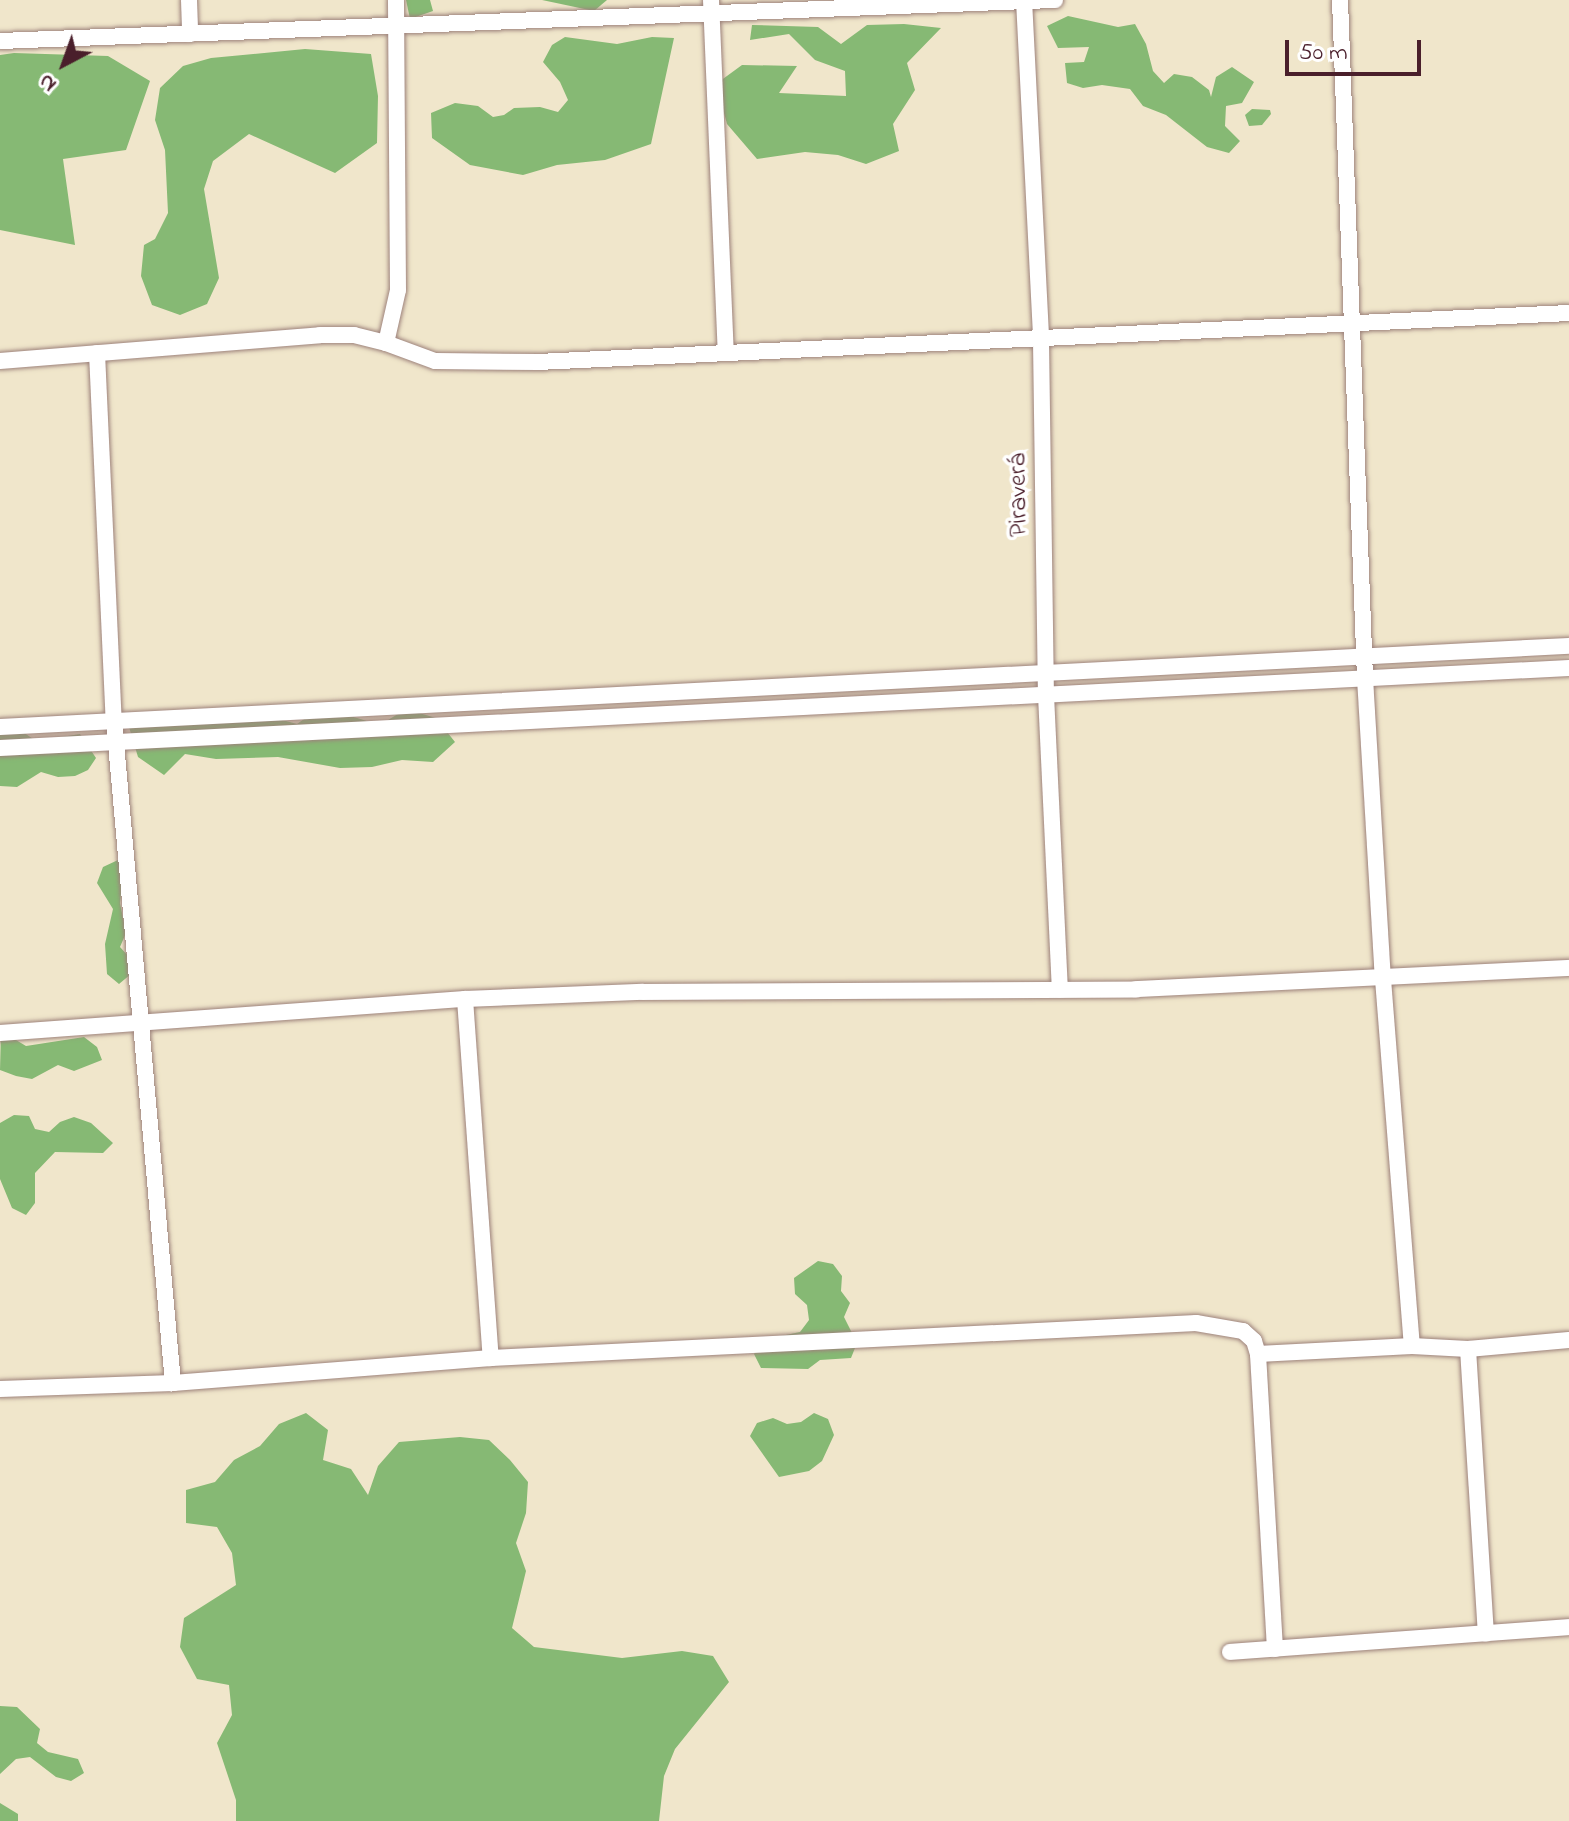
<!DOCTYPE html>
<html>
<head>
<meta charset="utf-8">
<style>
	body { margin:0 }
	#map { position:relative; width:1569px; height:1821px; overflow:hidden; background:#f0e6cb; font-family:"Indie Flower",sans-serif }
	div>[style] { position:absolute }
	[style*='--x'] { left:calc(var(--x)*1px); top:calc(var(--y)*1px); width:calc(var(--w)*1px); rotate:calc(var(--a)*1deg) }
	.forest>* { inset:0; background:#86b974 }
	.roads { filter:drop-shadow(0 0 2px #9d827b) drop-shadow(0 0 2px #9d827b) }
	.street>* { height:16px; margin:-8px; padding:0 8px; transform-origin:8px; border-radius:8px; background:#fff }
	span { translate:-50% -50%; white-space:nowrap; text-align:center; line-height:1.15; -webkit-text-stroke:7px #fff; paint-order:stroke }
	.street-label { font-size:26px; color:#4a1f2b }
	.north { position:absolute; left:24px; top:24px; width:80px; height:80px; -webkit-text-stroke:6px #fff; paint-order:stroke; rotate:221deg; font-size:22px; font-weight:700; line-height:32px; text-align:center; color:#4a1f2b }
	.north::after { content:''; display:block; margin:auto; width:28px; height:36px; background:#4a1f2b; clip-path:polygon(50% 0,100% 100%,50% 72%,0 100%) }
	.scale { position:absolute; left:1285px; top:40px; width:136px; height:36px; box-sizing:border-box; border:4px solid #4a1f2b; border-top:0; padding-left:10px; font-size:24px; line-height:28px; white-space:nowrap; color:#4a1f2b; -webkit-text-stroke:6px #fff; paint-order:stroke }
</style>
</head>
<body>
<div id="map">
	<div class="forest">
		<i style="clip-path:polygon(406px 0,430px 0,433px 11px,410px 19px)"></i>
		<i style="clip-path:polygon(542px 0,607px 0,594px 11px)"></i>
		<i style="clip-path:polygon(1068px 16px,1118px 27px,1135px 24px,1146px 44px,1153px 71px,1164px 83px,1174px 74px,1192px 77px,1209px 90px,1211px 97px,1216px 77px,1232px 67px,1254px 82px,1242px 103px,1226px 106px,1225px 126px,1240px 141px,1229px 153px,1207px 147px,1166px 115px,1143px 106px,1130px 89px,1102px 85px,1083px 88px,1067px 83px,1065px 63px,1084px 62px,1089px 47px,1058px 48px,1047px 26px)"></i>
		<i style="clip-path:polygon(904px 24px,941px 28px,907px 63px,915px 90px,893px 124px,899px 151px,866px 164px,838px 155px,805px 152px,757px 159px,727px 124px,716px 84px,742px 65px,797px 66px,779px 93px,846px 96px,845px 71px,815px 60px,789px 34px,750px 40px,752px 25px,818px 27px,841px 44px,867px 25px)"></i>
		<i style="clip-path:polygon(565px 37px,617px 44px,652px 37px,674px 38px,651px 144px,605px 160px,557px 165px,523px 175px,470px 165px,432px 138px,431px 113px,455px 103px,478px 106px,493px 117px,504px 115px,514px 108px,540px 107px,558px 112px,568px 100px,560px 82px,543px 62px,552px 45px)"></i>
		<i style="clip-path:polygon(305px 49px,371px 54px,378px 96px,377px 143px,335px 173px,249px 134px,213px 161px,204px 189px,219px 278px,207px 304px,180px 315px,152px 305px,141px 276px,144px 245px,155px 239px,168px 213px,165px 150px,155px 120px,160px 88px,183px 66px,211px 58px)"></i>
		<i style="clip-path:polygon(14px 53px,108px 56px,150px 81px,126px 150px,63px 159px,75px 245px,0 230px,0 55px)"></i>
		<i style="clip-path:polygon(1252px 109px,1270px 110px,1271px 114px,1262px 125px,1249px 126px,1245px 115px)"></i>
		<i style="clip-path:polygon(321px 707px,380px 725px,406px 709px,436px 718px,455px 742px,433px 762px,402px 760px,372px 767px,340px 768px,278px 757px,216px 759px,185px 754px,164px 775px,138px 757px,129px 727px,238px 708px,297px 724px)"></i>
		<i style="clip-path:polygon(23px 732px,36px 741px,80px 734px,96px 758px,88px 770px,75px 776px,58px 777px,41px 772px,17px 787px,0 786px,0 734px)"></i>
		<i style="clip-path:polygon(118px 860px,123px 874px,120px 903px,126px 933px,120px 947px,130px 958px,131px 974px,119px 984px,107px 974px,105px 944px,113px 909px,97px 883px,103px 867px)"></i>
		<i style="clip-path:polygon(1px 1031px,26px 1046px,84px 1037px,97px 1047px,102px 1060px,74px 1071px,58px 1065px,32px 1079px,16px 1076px,0 1070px)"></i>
		<i style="clip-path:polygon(14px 1115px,29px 1116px,35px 1129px,49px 1132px,60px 1122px,74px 1117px,91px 1123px,113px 1143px,103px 1153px,55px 1152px,35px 1173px,35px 1203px,26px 1215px,12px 1208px,0 1179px,0 1123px)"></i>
		<i style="clip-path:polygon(818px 1261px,833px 1264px,842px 1276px,841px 1291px,850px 1303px,844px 1317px,857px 1343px,851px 1358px,820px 1360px,808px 1369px,761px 1368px,754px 1354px,762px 1340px,800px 1332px,809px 1320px,807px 1305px,795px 1294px,794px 1278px)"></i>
		<i style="clip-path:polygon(306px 1413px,328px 1430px,323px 1460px,351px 1469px,368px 1495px,378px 1466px,399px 1442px,460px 1437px,489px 1440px,510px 1460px,528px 1482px,526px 1513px,516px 1543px,526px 1571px,512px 1628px,534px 1647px,622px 1658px,682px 1651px,713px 1656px,729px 1682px,675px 1749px,664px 1776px,659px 1821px,236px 1821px,236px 1800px,217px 1743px,232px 1715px,229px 1685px,197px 1679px,180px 1647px,184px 1618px,236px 1585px,232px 1553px,217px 1527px,186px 1523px,186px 1490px,215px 1482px,234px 1460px,260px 1446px,279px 1424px)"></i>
		<i style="clip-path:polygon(814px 1413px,828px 1419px,834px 1435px,822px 1461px,809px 1471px,779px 1477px,750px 1436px,757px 1423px,773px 1418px,787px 1424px,801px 1422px)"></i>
		<i style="clip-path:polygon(0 1706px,17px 1707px,40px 1729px,37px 1743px,48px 1752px,78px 1759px,84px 1773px,71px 1781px,56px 1777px,30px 1757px,16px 1759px,0 1774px)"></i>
		<i style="clip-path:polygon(0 1803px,18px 1814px,18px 1821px,0 1821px)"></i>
	</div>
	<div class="roads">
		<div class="street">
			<i style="--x:189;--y:0;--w:34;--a:88"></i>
			<i style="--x:711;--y:0;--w:352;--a:87.6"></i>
			<i style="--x:1024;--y:0;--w:341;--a:87.1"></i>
			<i style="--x:1041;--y:341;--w:354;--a:89.2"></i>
			<i style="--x:1046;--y:695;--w:295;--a:87.3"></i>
			<i style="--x:1340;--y:0;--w:678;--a:87.89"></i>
			<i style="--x:1365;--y:678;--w:302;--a:86.6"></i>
			<i style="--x:1383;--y:979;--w:368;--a:85.5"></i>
			<i style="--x:0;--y:41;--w:1056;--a:-2.23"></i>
			<i style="--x:386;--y:343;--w:54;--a:-77.2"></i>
			<i style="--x:398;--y:290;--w:290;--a:-90.4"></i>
			<i style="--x:97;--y:353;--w:368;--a:87.4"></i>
			<i style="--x:114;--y:721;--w:665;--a:84.91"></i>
			<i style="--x:0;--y:361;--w:321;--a:-4.6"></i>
			<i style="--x:320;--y:335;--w:34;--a:0"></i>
			<i style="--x:354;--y:335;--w:33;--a:14"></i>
			<i style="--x:386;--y:343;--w:52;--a:20.2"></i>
			<i style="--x:435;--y:361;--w:103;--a:0.6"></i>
			<i style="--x:538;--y:362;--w:1032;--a:-2.72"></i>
			<i style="--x:0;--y:727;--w:1571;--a:-2.96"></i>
			<i style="--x:0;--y:748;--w:1571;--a:-2.92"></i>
			<i style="--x:465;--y:999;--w:360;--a:85.9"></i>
			<i style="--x:0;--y:1033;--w:466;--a:-4.2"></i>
			<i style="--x:465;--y:999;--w:178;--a:-2.3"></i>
			<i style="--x:643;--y:992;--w:493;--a:-0.3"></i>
			<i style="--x:1136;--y:989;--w:434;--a:-2.8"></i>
			<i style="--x:1468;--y:1349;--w:285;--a:86.4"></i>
			<i style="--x:0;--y:1389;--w:173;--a:-2"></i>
			<i style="--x:173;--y:1383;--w:319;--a:-4.5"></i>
			<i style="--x:491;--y:1358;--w:706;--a:-2.84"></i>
			<i style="--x:1196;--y:1323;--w:48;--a:9.7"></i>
			<i style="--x:1243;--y:1331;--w:15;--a:42"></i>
			<i style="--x:1254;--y:1341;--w:14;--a:73"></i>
			<i style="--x:1275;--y:1649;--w:295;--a:-93.3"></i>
			<i style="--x:1258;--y:1354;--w:154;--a:-3"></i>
			<i style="--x:1412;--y:1346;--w:56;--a:3.1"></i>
			<i style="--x:1468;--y:1349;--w:101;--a:-5.1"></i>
			<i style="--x:1230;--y:1652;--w:340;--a:-4.2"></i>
		</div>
	</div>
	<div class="street-label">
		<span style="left:1020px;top:495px;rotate:-91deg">Piraverá</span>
	</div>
	<div class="north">N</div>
	<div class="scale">50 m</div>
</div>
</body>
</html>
